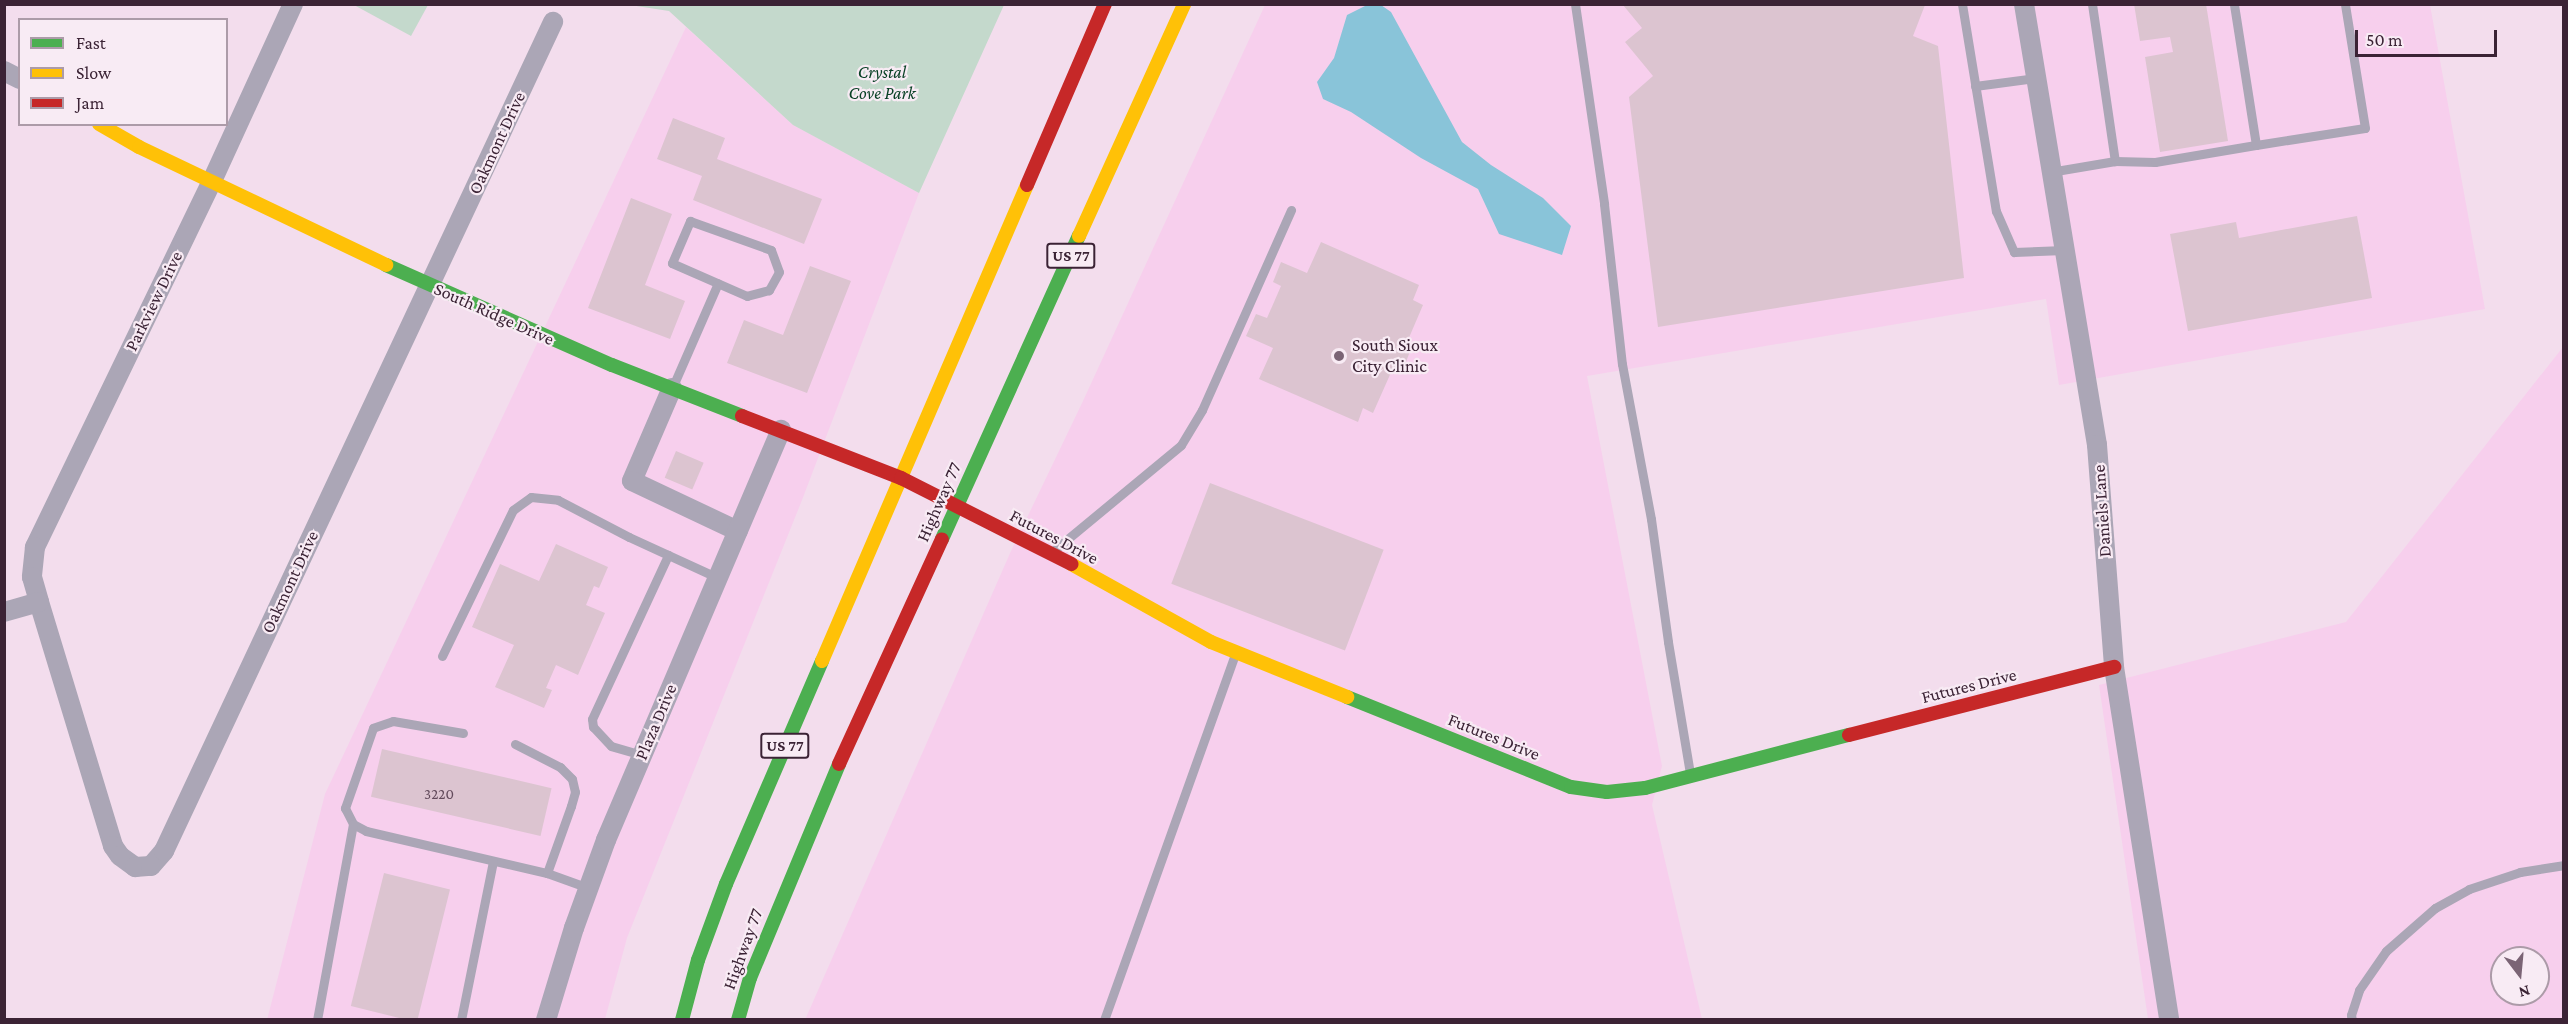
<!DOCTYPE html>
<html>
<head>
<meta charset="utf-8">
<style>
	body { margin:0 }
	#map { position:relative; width:2568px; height:1024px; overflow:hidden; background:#f3dded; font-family:"Crimson Pro",serif }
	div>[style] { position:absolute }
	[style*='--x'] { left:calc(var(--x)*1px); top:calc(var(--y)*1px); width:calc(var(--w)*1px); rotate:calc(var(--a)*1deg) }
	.built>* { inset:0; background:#f7cfed }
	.green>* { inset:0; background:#c4d9cc }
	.water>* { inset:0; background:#89c4d9 }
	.building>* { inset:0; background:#dcc4d0; transform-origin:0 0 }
	.lane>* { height:9px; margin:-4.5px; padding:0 4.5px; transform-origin:4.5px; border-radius:4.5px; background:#aba6b6 }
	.street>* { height:20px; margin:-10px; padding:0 10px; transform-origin:10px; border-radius:10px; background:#aba6b6 }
	.fast>* { height:14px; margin:-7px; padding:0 7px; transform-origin:7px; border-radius:7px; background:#4caf50 }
	.slow>* { height:14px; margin:-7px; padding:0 7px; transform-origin:7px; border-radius:7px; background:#ffc107 }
	.jam>* { height:14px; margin:-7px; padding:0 7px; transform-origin:7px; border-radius:7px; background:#c62828 }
	.dots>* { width:16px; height:16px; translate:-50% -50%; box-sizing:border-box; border:3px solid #f8ebf4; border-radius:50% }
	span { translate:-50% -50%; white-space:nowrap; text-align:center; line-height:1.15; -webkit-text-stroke:4.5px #f8ebf4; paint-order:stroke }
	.number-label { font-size:15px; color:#634b5c }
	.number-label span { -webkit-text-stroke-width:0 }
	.shield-label span { padding:2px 4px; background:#f8ebf4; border:2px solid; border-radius:4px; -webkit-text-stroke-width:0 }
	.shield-label { font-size:16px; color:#3b2335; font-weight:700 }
	.park-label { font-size:18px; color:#094125; font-style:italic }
	.street-label { font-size:18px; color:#3b2335 }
	.poi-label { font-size:18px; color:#3b2335 }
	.left { translate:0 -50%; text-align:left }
	.frame { position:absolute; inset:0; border:6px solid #3b2335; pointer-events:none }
	.legend { position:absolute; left:18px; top:18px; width:210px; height:108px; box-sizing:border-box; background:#f8ebf4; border:2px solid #ac9ba8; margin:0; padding:8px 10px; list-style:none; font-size:18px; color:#3b2335 }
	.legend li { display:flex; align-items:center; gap:12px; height:30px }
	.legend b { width:30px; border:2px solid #ac9ba8 }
	.north { position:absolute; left:2490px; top:946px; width:60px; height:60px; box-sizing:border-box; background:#f8ebf4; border:2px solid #ac9ba8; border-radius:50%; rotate:164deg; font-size:16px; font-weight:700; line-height:24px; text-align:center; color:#3b2335 }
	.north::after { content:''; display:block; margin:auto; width:21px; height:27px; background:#7b6475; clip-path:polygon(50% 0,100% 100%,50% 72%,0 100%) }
	.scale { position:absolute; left:2355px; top:30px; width:142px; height:27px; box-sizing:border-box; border:3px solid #3b2335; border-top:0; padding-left:8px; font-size:18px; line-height:21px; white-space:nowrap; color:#3b2335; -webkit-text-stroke:4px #f8ebf4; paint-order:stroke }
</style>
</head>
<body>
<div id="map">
	<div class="built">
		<i style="clip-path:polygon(1265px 5px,2430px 5px,2485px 309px,2059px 385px,2046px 299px,1587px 376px,1662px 766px,1652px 805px,1702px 1019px,805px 1020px,1011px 551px,1083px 401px)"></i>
		<i style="clip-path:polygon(686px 27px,793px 125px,919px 193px,802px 500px,627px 938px,605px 1019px,267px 1020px,325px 794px)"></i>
		<i style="clip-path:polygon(evenodd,2563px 347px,2563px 1019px,2148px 1019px,2099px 685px,2346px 622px,2563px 347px,2502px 958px,2538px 958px,2538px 994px,2502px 994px,2502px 958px)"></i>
	</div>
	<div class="green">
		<i style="clip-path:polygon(354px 5px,428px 5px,411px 36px)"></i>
		<i style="clip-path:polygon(630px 5px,1004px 4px,1004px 5px,919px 193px,793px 125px,669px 11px)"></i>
	</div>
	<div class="water">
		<i style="clip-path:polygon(1367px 5px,1381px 5px,1391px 12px,1462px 142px,1491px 165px,1543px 198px,1571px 226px,1562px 255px,1499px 234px,1478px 189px,1421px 158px,1351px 112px,1323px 99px,1317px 82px,1334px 58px,1347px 15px)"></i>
	</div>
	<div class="building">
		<i style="clip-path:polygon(2134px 4px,2206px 4px,2228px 141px,2160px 152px,2145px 57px,2173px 52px,2170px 37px,2140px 41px)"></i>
		<i style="clip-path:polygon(1623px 5px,1925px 5px,1913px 36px,1938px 46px,1964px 278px,1658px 327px,1629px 97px,1653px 76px,1625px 42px,1642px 28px)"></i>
		<i style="clip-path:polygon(673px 118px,725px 138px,717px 159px,822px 199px,804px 244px,693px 200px,702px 176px,657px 159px)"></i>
		<i style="clip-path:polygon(631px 198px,672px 214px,645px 285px,685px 301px,670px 339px,588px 308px)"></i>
		<i style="clip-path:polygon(2357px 216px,2372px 298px,2188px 331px,2170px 234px,2236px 222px,2239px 238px)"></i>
		<i style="clip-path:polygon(1321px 242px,1419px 285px,1413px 300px,1423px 305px,1405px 347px,1411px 349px,1402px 372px,1393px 368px,1373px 413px,1363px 408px,1358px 422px,1259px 379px,1273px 348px,1246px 336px,1256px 314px,1267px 318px,1281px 286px,1273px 282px,1281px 262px,1307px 273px)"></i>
		<i style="clip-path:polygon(810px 266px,851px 281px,807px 393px,727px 363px,744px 320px,783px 335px)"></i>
		<i style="left:676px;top:451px;width:30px;height:29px;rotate:23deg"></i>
		<i style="left:1210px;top:483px;width:186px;height:108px;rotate:21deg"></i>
		<i style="clip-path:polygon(556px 544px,608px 567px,599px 588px,594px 586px,586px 605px,605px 613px,578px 675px,556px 665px,546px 688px,552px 690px,544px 708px,495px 687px,514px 645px,472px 627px,500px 564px,539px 581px)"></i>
		<i style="left:382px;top:749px;width:174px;height:49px;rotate:13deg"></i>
		<i style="left:384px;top:873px;width:68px;height:137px;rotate:14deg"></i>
	</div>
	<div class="lane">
		<i style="--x:1575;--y:4;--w:202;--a:81.7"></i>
		<i style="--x:1604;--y:204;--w:161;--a:83.6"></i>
		<i style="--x:1622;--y:364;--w:158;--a:79.4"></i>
		<i style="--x:1651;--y:519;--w:124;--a:82.1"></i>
		<i style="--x:1668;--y:642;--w:133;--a:80.5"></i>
		<i style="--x:1962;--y:4;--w:210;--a:80.7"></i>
		<i style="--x:1996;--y:211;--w:45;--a:66.3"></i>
		<i style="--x:2014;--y:252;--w:50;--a:-2.3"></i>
		<i style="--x:2092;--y:4;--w:159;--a:81.7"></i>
		<i style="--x:1975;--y:86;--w:61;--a:-7.6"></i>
		<i style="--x:2256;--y:145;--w:110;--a:-8.9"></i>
		<i style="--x:2365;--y:128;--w:126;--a:-99.2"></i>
		<i style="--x:2050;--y:172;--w:66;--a:-9.6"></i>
		<i style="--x:2115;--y:161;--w:40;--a:1.4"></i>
		<i style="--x:2155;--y:162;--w:102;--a:-9.6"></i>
		<i style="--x:2256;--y:145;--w:143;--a:-98.9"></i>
		<i style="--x:690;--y:221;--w:86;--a:19.7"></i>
		<i style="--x:771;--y:250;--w:23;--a:70"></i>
		<i style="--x:779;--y:272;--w:21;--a:119"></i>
		<i style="--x:769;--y:290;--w:23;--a:165"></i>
		<i style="--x:747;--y:296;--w:82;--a:-156.3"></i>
		<i style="--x:672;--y:263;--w:46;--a:-66.8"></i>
		<i style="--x:673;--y:386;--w:112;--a:-66.4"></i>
		<i style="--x:1053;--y:551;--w:166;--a:-39.6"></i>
		<i style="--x:1181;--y:445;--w:41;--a:-59"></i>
		<i style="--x:1202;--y:410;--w:219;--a:-66"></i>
		<i style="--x:442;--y:656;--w:162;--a:-64.1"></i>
		<i style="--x:513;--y:510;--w:22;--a:-36"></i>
		<i style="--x:531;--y:497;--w:27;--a:6"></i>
		<i style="--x:558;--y:500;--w:80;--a:27.5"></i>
		<i style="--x:629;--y:537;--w:98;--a:24.7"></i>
		<i style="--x:463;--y:733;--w:71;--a:-170.3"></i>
		<i style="--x:393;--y:721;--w:21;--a:161"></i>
		<i style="--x:373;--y:728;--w:85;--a:109.3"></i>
		<i style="--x:345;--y:808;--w:18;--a:63"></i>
		<i style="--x:353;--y:824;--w:15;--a:28"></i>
		<i style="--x:366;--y:831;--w:186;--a:13.1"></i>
		<i style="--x:547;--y:873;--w:45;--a:19.7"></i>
		<i style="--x:515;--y:744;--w:51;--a:27.1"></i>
		<i style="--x:560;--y:767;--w:17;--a:45"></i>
		<i style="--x:572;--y:779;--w:13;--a:77"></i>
		<i style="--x:575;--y:792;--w:15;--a:106"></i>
		<i style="--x:571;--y:806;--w:71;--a:109.7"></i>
		<i style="--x:642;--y:755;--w:32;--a:-164"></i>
		<i style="--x:611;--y:746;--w:26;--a:-133"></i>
		<i style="--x:593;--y:727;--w:8;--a:-97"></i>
		<i style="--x:592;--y:719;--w:181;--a:-65.1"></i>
		<i style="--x:317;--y:1020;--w:199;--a:-79.6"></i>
		<i style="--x:461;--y:1020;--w:162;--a:-78.6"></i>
		<i style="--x:1104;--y:1020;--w:388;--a:-70.3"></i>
		<i style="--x:2352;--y:1020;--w:5;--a:-101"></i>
		<i style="--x:2351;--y:1015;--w:26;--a:-72"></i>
		<i style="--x:2359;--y:990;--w:47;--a:-55.3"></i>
		<i style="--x:2386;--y:951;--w:65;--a:-41.3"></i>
		<i style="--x:2435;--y:908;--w:39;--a:-29"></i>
		<i style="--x:2469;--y:889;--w:54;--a:-18.4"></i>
		<i style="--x:2520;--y:872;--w:45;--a:-9"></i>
	</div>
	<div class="street">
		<i style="--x:293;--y:4;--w:195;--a:114.6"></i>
		<i style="--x:212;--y:181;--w:407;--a:115.8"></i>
		<i style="--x:35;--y:547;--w:30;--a:96"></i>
		<i style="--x:32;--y:577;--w:26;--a:74"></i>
		<i style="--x:39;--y:602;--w:255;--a:73.1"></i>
		<i style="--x:113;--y:846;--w:12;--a:55"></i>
		<i style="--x:120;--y:856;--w:19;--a:36"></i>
		<i style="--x:135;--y:867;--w:16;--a:-4"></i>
		<i style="--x:151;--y:866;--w:20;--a:-49"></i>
		<i style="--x:164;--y:851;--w:916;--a:-64.86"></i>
		<i style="--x:2024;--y:4;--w:447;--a:80.6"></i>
		<i style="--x:2097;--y:445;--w:223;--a:85.6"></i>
		<i style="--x:2114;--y:667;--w:357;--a:81.1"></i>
		<i style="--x:4;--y:71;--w:18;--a:27"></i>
		<i style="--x:672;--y:388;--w:101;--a:113.3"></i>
		<i style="--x:632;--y:481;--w:117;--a:25.3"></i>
		<i style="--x:4;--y:612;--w:36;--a:-16"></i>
		<i style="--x:546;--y:1020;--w:96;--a:-73.1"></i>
		<i style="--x:574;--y:928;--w:94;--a:-70"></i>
		<i style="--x:606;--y:840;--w:446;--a:-66.9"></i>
	</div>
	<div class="fast">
		<i style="--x:386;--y:265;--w:247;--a:23.9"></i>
		<i style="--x:612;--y:365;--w:140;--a:21.4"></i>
		<i style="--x:942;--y:539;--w:333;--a:-65.7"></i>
		<i style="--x:1347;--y:697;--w:241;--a:21.9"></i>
		<i style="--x:1571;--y:787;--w:36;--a:8"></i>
		<i style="--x:1607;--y:792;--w:38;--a:-6"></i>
		<i style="--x:1645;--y:788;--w:211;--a:-14.6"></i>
		<i style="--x:682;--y:1020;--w:62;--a:-75.1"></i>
		<i style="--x:698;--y:960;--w:81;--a:-69.8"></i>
		<i style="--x:726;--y:884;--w:243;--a:-66.7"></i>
		<i style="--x:738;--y:1020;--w:44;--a:-74.1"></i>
		<i style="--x:750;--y:978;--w:232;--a:-67.4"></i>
	</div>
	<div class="slow">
		<i style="--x:99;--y:124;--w:46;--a:29.9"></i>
		<i style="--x:139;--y:147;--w:274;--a:25.5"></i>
		<i style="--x:1079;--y:236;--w:255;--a:-65.6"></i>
		<i style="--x:1071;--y:564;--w:160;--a:29.1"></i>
		<i style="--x:1211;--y:642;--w:147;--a:22"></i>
		<i style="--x:822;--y:661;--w:518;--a:-66.7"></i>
	</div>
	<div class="jam">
		<i style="--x:1027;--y:185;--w:197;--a:-66.7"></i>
		<i style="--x:742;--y:416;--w:171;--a:21.3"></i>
		<i style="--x:901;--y:478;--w:191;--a:26.8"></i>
		<i style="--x:1849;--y:735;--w:274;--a:-14.4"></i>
		<i style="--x:839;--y:764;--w:247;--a:-65.4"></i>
	</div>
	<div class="dots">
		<i style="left:1339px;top:356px;background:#7b6475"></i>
	</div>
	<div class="number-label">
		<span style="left:439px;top:795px">3220</span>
	</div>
	<div class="shield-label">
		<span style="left:1071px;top:256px">US 77</span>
		<span style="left:785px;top:746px">US 77</span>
	</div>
	<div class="park-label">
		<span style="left:882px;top:83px">Crystal<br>Cove Park</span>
	</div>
	<div class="street-label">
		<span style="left:497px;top:143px;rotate:-65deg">Oakmont Drive</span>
		<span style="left:154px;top:301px;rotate:-64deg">Parkview Drive</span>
		<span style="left:494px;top:314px;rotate:24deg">South Ridge Drive</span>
		<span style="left:939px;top:502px;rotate:-66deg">Highway 77</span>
		<span style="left:2102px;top:511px;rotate:-94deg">Daniels Lane</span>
		<span style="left:1054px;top:537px;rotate:28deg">Futures Drive</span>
		<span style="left:290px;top:582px;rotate:-65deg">Oakmont Drive</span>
		<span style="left:1969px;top:686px;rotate:-14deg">Futures Drive</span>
		<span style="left:656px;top:722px;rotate:-67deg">Plaza Drive</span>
		<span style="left:1494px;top:737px;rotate:22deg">Futures Drive</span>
		<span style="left:743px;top:949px;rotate:-70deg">Highway 77</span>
	</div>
	<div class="poi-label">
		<span class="left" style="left:1352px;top:356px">South Sioux<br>City Clinic</span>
	</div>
	<div class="frame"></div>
	<ul class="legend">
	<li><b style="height:8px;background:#4caf50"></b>Fast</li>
	<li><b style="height:8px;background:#ffc107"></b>Slow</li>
	<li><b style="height:8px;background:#c62828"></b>Jam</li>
	</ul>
	<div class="north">N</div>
	<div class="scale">50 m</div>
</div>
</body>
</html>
